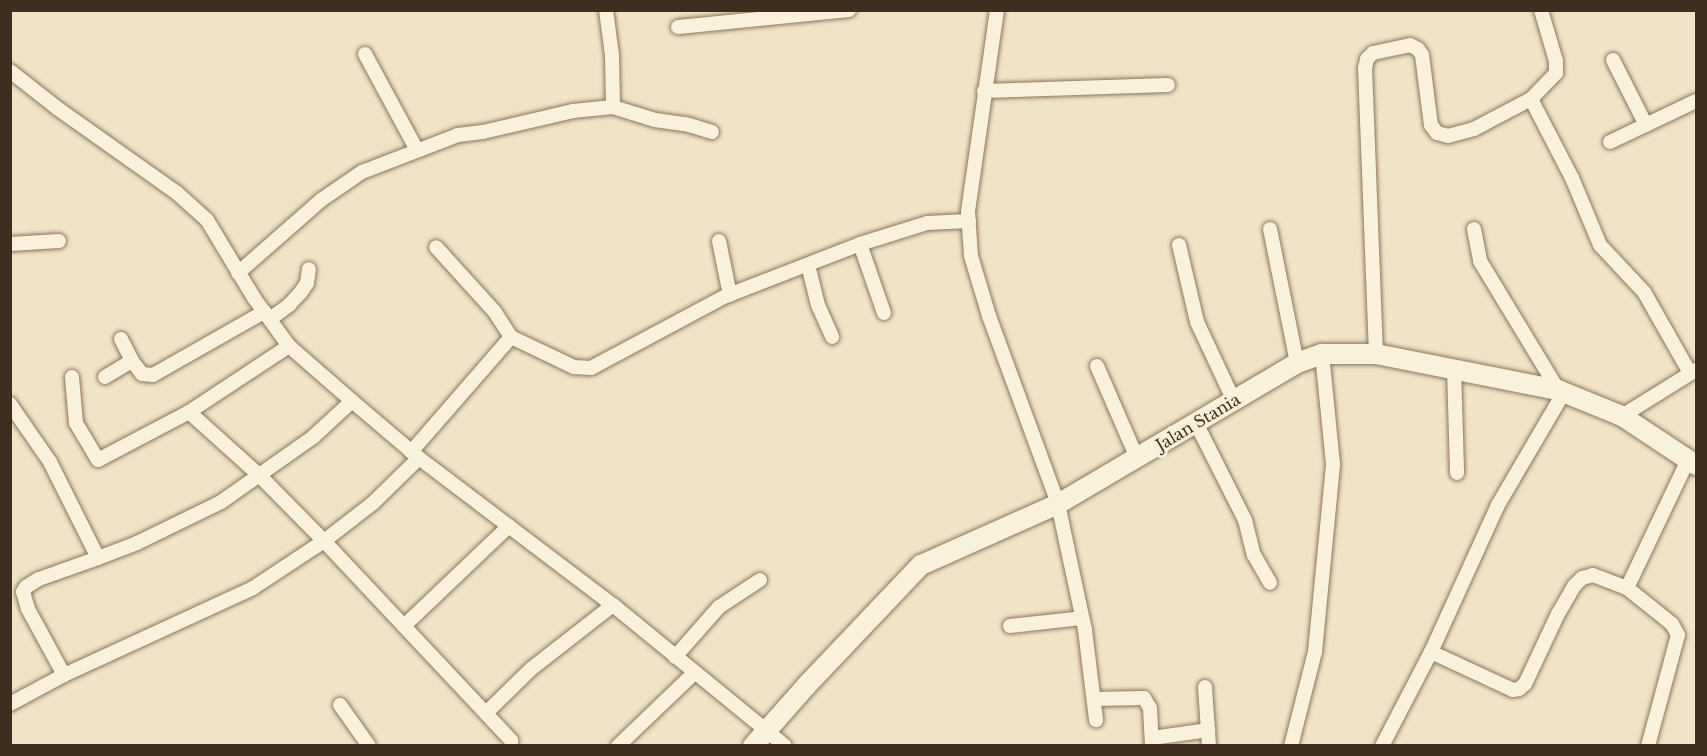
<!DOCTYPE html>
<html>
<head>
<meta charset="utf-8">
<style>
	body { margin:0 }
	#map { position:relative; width:1707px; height:756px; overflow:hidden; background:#f0e4c8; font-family:"Libre Baskerville",serif }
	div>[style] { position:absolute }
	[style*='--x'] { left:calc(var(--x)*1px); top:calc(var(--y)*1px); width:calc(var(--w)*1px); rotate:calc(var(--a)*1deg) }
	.roads { filter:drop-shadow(0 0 2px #8d765c) drop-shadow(0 0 2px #8d765c) }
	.street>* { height:14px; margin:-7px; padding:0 7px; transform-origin:7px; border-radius:7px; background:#faf1dc }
	.secondary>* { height:20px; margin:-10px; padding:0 10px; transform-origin:10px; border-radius:10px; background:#faf1dc }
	span { translate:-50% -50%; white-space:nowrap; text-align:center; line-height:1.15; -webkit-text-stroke:6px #f7eed8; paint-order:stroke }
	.street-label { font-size:16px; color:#3d2e20 }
	.frame { position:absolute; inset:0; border:12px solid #3d2e20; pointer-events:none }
</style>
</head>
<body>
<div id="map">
	<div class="roads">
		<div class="street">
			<i style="--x:997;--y:10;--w:204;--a:98.2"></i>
			<i style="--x:968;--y:212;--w:44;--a:86.1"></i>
			<i style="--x:971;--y:256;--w:63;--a:73.3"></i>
			<i style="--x:989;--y:316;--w:200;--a:69.8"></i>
			<i style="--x:1058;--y:504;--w:129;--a:77.9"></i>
			<i style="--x:1085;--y:630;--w:91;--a:83"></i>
			<i style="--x:678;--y:27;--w:172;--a:-5.7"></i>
			<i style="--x:365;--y:54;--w:109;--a:61.6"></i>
			<i style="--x:1613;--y:60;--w:73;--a:63.1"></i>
			<i style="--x:10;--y:71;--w:60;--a:38.2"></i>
			<i style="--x:57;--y:108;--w:147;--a:35.3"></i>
			<i style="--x:177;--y:193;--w:40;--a:42"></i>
			<i style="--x:207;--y:220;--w:91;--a:58.9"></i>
			<i style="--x:254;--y:298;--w:59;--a:53.9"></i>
			<i style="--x:289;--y:346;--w:84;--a:41.1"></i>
			<i style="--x:352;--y:401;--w:88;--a:40.4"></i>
			<i style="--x:419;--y:458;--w:243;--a:37.2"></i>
			<i style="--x:613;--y:605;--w:222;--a:39.3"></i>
			<i style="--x:984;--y:91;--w:184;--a:-1.9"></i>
			<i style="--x:1531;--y:99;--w:89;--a:62.6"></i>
			<i style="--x:1572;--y:178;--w:73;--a:67.3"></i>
			<i style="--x:1600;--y:245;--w:64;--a:46.9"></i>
			<i style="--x:1644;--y:292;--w:93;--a:60.4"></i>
			<i style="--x:613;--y:107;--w:44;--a:17.2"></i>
			<i style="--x:655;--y:120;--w:34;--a:8"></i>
			<i style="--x:689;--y:125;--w:24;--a:17"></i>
			<i style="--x:1610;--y:142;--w:95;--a:-25.5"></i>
			<i style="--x:1270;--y:229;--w:137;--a:78.6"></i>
			<i style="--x:1474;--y:229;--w:33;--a:79"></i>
			<i style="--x:1480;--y:261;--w:151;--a:58.8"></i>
			<i style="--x:719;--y:241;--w:55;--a:78.5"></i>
			<i style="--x:10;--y:244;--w:49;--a:-3.5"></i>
			<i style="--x:860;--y:244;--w:73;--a:70.8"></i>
			<i style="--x:1179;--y:245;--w:79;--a:76.8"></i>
			<i style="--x:1197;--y:322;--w:87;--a:64.9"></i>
			<i style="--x:808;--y:265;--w:41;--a:76"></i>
			<i style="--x:818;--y:305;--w:35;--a:66"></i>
			<i style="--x:238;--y:273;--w:111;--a:-41.3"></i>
			<i style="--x:321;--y:200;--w:50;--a:-34.3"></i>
			<i style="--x:362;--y:172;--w:103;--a:-21.1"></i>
			<i style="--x:458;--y:135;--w:25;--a:-7"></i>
			<i style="--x:483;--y:132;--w:92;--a:-13.1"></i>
			<i style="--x:573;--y:111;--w:40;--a:-5.7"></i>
			<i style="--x:613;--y:107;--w:52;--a:-91.1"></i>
			<i style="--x:612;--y:55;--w:45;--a:-97.6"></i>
			<i style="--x:270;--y:319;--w:24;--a:-36"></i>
			<i style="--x:289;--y:305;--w:18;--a:-47"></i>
			<i style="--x:301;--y:292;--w:11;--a:-56"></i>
			<i style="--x:307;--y:283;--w:14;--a:-82"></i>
			<i style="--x:511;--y:337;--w:70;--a:25.5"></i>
			<i style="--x:574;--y:367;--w:17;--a:3"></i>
			<i style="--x:591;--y:368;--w:153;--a:-28.1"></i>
			<i style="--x:726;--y:296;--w:144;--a:-21.2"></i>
			<i style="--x:860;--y:244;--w:70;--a:-17.4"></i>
			<i style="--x:927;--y:223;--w:42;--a:-2.7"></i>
			<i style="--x:121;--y:339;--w:25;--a:63"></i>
			<i style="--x:1376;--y:354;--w:286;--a:-92.2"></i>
			<i style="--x:1365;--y:68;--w:9;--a:-77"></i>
			<i style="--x:1367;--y:59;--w:8;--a:-45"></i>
			<i style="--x:1373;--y:53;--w:38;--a:-12"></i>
			<i style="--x:1410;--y:45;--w:9;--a:27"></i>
			<i style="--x:1418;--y:49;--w:7;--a:56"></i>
			<i style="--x:1422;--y:55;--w:71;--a:82.7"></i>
			<i style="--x:1431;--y:125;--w:10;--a:53"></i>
			<i style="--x:1437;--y:133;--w:11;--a:15"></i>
			<i style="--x:1448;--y:136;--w:27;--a:-15"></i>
			<i style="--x:1474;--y:129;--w:64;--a:-27.8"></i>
			<i style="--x:1531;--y:99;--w:36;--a:-46"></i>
			<i style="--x:1556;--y:73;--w:12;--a:-90"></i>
			<i style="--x:1556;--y:61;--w:53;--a:-106.4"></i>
			<i style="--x:1097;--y:366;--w:100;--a:66.5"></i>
			<i style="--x:1454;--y:369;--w:104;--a:88.3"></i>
			<i style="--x:72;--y:377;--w:46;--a:85"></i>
			<i style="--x:76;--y:423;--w:43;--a:59.3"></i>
			<i style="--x:98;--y:460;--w:103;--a:-27.8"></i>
			<i style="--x:189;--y:412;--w:120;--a:-33.4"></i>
			<i style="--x:105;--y:377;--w:31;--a:-31"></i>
			<i style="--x:132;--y:361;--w:16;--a:52"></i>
			<i style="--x:142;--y:374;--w:11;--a:5"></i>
			<i style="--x:153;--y:375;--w:128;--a:-29.6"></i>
			<i style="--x:10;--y:404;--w:70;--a:55.4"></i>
			<i style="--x:50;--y:462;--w:107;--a:63.4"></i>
			<i style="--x:98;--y:558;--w:42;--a:-21"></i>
			<i style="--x:137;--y:543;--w:93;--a:-26"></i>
			<i style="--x:221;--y:502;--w:113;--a:-35.2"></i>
			<i style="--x:313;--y:437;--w:53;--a:-42.7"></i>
			<i style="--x:189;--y:412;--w:96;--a:42"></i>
			<i style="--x:260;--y:476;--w:91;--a:45.4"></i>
			<i style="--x:324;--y:541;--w:274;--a:46.8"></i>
			<i style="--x:1622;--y:416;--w:87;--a:-31.9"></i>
			<i style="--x:1196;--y:423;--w:109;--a:63.2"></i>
			<i style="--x:1245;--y:520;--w:36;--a:76"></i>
			<i style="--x:1254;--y:555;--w:32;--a:60"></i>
			<i style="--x:411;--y:452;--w:152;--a:-49"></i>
			<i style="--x:511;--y:337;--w:31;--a:-123"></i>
			<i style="--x:494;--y:311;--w:86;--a:-132.2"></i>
			<i style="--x:404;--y:626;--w:145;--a:-43.6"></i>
			<i style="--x:1010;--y:626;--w:72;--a:-6.3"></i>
			<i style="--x:1431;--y:652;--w:90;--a:24.9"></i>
			<i style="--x:1513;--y:690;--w:6;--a:-9"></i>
			<i style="--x:1519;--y:689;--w:8;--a:-40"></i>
			<i style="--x:1525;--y:684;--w:77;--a:-64.8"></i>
			<i style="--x:1558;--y:614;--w:32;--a:-60"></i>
			<i style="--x:1574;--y:586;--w:11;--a:-45"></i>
			<i style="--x:1582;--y:578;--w:11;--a:-15"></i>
			<i style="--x:1593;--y:575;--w:36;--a:21"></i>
			<i style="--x:675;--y:657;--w:67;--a:-48.7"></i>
			<i style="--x:719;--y:607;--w:49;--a:-33.4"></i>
			<i style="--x:64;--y:675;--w:75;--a:-118.6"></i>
			<i style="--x:28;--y:609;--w:18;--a:-106"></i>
			<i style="--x:23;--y:592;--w:6;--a:-59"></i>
			<i style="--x:26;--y:587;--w:15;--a:-32"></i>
			<i style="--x:39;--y:579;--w:63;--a:-19.6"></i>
			<i style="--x:1205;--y:687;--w:59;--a:86.1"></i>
			<i style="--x:1094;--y:699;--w:50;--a:-1.1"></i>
			<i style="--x:1144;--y:698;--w:12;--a:59"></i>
			<i style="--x:1150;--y:708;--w:38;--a:87"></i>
			<i style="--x:10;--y:704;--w:61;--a:-28.2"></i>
			<i style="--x:64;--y:675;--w:208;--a:-24.7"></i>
			<i style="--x:253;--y:588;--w:85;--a:-33.5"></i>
			<i style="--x:324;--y:541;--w:62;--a:-37.8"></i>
			<i style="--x:373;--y:503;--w:64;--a:-44.4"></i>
			<i style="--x:340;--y:705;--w:50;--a:54.7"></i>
			<i style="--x:486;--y:713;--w:63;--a:-44.4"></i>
			<i style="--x:531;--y:669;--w:104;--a:-38"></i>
			<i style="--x:1152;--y:738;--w:57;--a:-8.1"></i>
			<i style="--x:618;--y:746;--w:105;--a:-43.8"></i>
			<i style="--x:1291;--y:746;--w:97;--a:-75.7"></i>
			<i style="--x:1315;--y:652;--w:189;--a:-84.5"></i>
			<i style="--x:1333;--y:464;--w:111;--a:-95.7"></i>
			<i style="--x:1382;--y:746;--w:106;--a:-62.5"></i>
			<i style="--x:1431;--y:652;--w:162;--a:-65.5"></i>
			<i style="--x:1498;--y:505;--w:131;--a:-59.7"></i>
			<i style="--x:1648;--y:746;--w:115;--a:-74.9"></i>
			<i style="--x:1678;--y:635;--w:13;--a:-119"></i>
			<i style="--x:1672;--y:624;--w:58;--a:-141.3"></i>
			<i style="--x:1627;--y:588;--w:142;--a:-64.5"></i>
		</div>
		<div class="secondary">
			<i style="--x:753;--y:746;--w:80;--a:-48.5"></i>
			<i style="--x:806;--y:686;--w:167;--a:-46.5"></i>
			<i style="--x:921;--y:565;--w:150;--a:-24"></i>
			<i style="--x:1058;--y:504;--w:277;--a:-30.5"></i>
			<i style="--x:1297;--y:363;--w:27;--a:-20"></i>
			<i style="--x:1322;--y:354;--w:54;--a:0"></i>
			<i style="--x:1376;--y:354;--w:186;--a:11.2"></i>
			<i style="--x:1558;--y:390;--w:69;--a:22.1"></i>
			<i style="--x:1622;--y:416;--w:89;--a:33.5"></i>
		</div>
	</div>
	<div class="street-label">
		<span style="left:1198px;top:422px;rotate:-31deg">Jalan Stania</span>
	</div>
	<div class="frame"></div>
</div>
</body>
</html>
